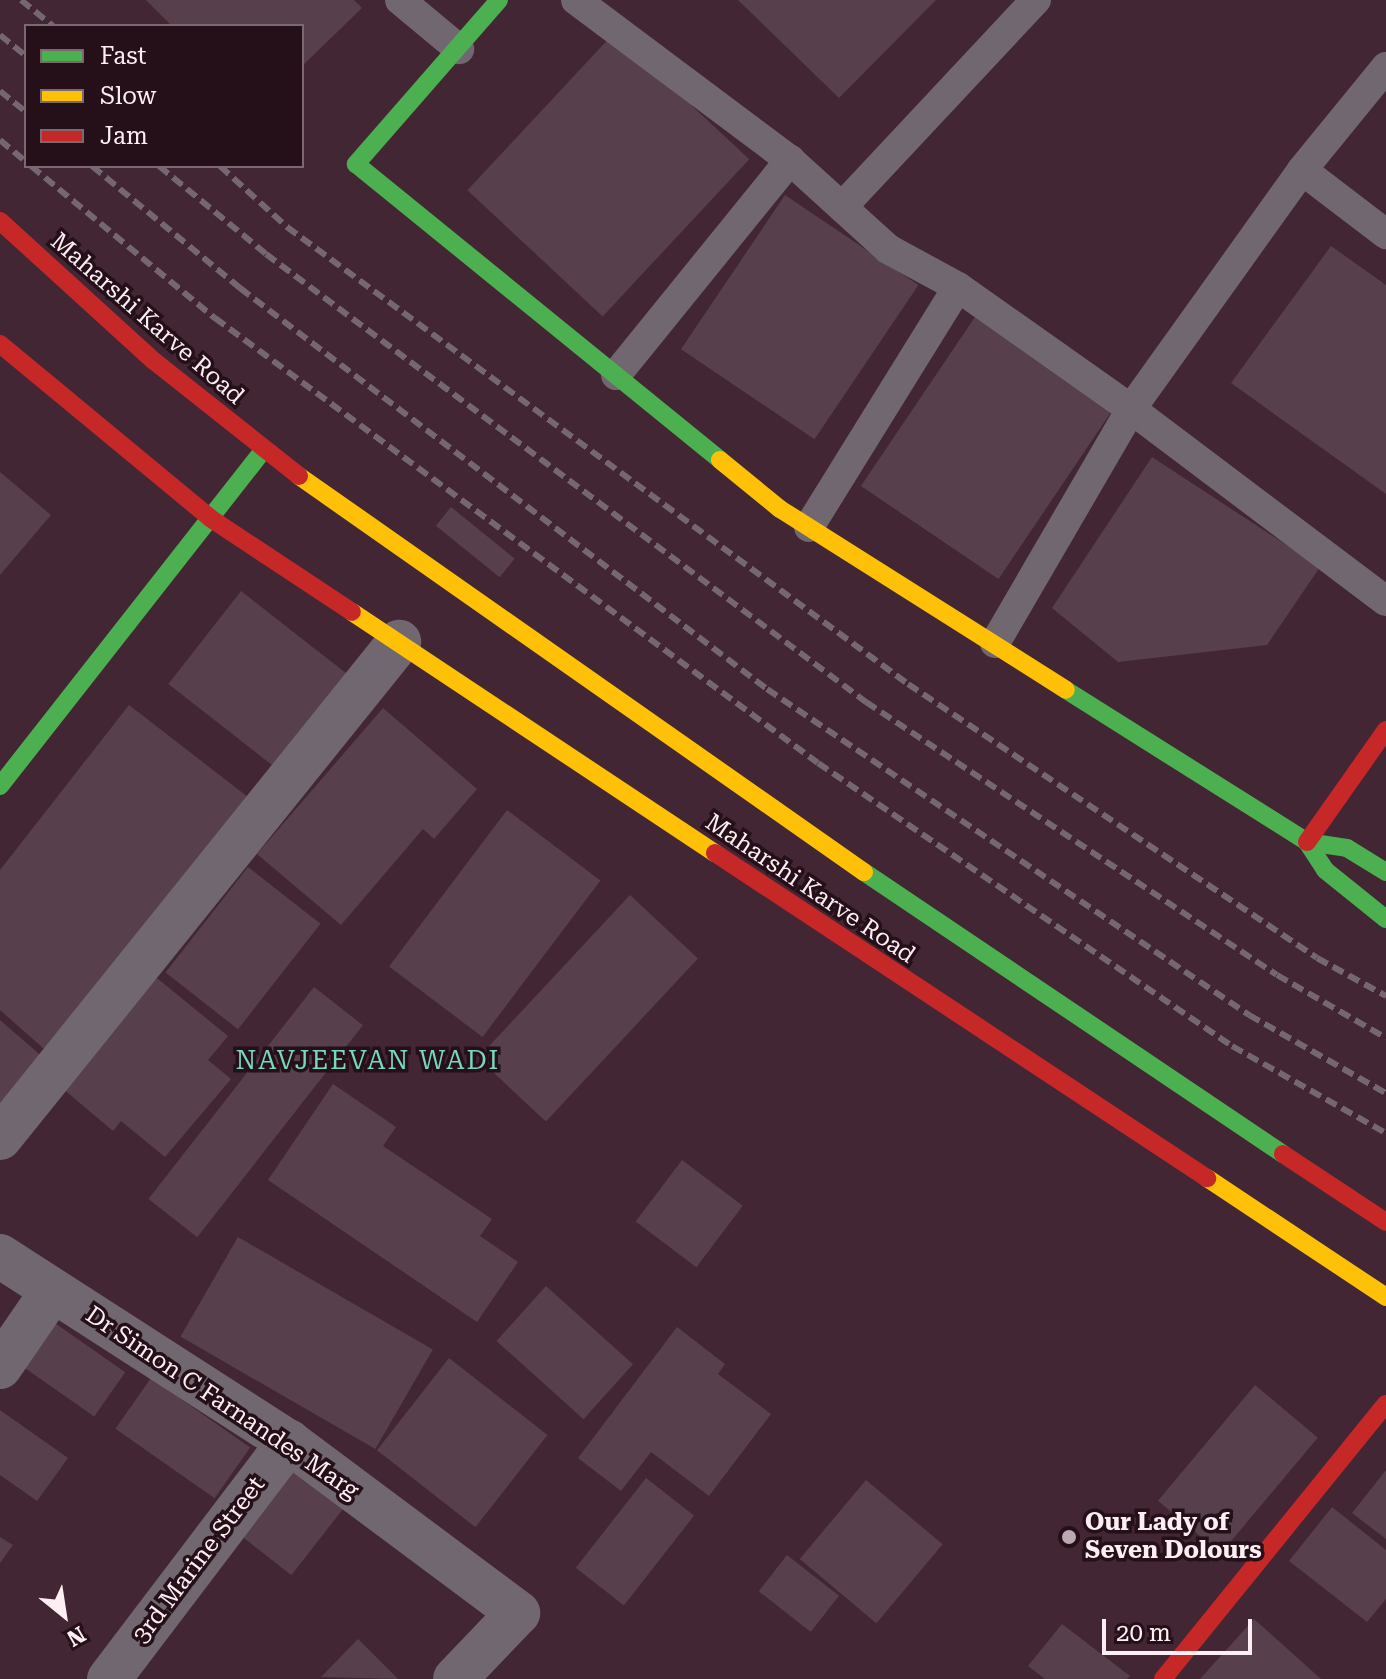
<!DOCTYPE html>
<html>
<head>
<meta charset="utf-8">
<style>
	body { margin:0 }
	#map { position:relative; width:1386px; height:1679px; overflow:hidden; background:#422633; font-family:"Roboto Serif",serif }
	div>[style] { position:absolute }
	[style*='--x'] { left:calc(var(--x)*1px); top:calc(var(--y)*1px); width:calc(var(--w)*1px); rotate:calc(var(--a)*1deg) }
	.building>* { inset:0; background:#57404b; transform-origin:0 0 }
	.lane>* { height:30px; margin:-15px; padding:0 15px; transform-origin:15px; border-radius:15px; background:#706770 }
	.street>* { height:44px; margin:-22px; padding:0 22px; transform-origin:22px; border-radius:22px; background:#706770 }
	.fast>* { height:18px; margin:-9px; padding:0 9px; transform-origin:9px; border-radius:9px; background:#4caf50 }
	.slow>* { height:18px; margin:-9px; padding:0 9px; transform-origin:9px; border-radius:9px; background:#ffc107 }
	.jam>* { height:18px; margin:-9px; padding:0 9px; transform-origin:9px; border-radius:9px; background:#c62828 }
	.rail>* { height:6px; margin-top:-3px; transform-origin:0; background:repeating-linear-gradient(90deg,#756771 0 12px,transparent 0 18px) }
	.dots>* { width:22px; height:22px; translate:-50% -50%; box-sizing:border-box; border:4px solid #250f18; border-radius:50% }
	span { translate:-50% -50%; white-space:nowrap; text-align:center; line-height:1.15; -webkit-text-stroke:7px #250f18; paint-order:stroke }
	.street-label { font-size:24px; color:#fceef3 }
	.poi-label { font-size:24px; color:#fceef3; font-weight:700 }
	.left { translate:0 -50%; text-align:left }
	.neighbourhood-label { font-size:26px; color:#77d8be; letter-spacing:2px }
	.legend { position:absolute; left:24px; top:24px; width:280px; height:144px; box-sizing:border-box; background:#250f18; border:2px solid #7b6870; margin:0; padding:10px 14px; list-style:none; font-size:24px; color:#fceef3 }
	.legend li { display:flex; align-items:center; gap:16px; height:40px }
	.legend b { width:40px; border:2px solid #7b6870 }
	.north { position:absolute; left:24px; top:1575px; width:80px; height:80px; -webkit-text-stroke:6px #250f18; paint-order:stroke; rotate:150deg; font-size:22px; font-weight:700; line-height:32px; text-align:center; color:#fceef3 }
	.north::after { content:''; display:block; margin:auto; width:28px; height:36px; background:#fceef3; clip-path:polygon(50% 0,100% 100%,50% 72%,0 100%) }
	.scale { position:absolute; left:1102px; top:1619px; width:150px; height:36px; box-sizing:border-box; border:4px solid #fceef3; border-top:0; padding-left:10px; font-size:24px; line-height:28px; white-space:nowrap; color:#fceef3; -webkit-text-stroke:6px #250f18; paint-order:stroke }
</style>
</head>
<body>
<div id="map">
	<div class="building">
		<i style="clip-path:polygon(146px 0,354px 0,362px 8px,302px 66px,302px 26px,172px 26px)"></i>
		<i style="clip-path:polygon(738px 0,936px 0,839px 98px)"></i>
		<i style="left:614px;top:33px;width:185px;height:215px;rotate:43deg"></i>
		<i style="left:785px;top:195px;width:161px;height:186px;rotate:34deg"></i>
		<i style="clip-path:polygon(1331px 246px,1386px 285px,1386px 494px,1231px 383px)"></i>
		<i style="left:975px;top:317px;width:166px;height:204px;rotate:34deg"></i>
		<i style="clip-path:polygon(1152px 457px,1320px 567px,1267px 645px,1118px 662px,1052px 608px)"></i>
		<i style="clip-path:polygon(0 472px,51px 515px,0 575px)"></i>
		<i style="left:451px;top:507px;width:82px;height:24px;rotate:39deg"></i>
		<i style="left:241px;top:591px;width:138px;height:118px;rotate:38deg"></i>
		<i style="clip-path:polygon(129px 705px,257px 804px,51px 1055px,0 1010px,0 870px)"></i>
		<i style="clip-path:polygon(383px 708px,477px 789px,434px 839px,423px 829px,341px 925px,257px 854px)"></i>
		<i style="left:507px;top:810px;width:117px;height:196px;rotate:37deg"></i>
		<i style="left:248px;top:867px;width:92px;height:134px;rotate:38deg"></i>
		<i style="left:630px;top:895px;width:93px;height:223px;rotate:43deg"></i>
		<i style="clip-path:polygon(147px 970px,228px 1036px,208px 1060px,231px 1079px,165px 1157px,121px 1121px,113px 1131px,55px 1082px)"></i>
		<i style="left:314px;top:987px;width:62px;height:269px;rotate:38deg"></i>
		<i style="clip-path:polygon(0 1020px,46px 1060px,0 1113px)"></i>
		<i style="clip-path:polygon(333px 1084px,396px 1127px,383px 1146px,492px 1219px,480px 1236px,518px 1262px,477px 1322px,268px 1180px)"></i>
		<i style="left:682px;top:1160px;width:76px;height:77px;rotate:37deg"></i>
		<i style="left:238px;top:1237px;width:225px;height:115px;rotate:30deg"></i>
		<i style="left:546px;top:1286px;width:117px;height:74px;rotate:42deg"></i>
		<i style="left:49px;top:1319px;width:93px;height:54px;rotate:35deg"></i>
		<i style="clip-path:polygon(677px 1327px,725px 1364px,718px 1374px,771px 1414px,709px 1496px,651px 1452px,621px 1491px,578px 1458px)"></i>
		<i style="left:449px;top:1358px;width:125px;height:117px;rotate:38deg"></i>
		<i style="left:151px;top:1378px;width:121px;height:62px;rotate:35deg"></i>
		<i style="left:1255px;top:1385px;width:82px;height:151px;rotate:40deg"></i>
		<i style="clip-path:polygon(0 1410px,68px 1458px,37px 1501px,0 1475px)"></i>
		<i style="left:295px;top:1460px;width:68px;height:93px;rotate:38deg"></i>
		<i style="clip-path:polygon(1386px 1470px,1386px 1539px,1352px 1513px)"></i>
		<i style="left:646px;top:1478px;width:61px;height:114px;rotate:38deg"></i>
		<i style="left:866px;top:1480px;width:100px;height:103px;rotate:40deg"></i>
		<i style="clip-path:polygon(1332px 1507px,1386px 1550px,1386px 1599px,1367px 1622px,1289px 1561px)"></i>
		<i style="clip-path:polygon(0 1537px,13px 1545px,0 1563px)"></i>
		<i style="left:787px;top:1555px;width:66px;height:46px;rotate:38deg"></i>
		<i style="clip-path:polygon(1254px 1619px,1321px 1679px,1200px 1679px)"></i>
		<i style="clip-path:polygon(1062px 1624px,1130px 1676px,1127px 1679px,1045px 1679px,1028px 1666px)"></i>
		<i style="clip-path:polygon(358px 1639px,398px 1679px,321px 1677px)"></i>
	</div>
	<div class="lane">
		<i style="--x:400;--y:0;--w:77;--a:39.7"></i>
		<i style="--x:576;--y:0;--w:267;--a:36.8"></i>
		<i style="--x:790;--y:160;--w:132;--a:42.2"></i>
		<i style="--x:888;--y:249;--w:80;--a:28.5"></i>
		<i style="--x:958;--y:287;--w:212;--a:35.2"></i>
		<i style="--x:1131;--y:409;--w:319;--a:37"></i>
		<i style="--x:1386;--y:67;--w:133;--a:129.2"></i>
		<i style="--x:1302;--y:170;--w:106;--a:37.3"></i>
		<i style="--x:842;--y:207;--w:284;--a:-46.9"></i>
		<i style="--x:616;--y:375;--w:277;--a:-51"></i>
		<i style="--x:809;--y:527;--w:282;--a:-58.2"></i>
		<i style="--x:995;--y:643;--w:271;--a:-59.8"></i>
		<i style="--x:1131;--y:409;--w:294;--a:-54.4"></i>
	</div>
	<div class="street">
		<i style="--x:0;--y:1138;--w:637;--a:-51.19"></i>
		<i style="--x:0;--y:1256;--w:344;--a:32.8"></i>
		<i style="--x:289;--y:1442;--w:286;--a:36.7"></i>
		<i style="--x:518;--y:1613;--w:91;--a:133.7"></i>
		<i style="--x:0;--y:1367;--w:93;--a:-55.5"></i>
		<i style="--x:109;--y:1679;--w:298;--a:-52.8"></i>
	</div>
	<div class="fast">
		<i style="--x:499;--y:0;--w:218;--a:131.1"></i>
		<i style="--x:356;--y:164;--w:469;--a:39.1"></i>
		<i style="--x:1066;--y:690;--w:285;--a:32.2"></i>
		<i style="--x:1307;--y:842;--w:40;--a:8.5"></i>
		<i style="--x:1347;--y:848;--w:46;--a:31.6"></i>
		<i style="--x:0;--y:786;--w:426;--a:-51.9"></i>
		<i style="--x:1307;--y:842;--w:33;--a:57"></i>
		<i style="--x:1325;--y:870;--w:78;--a:38.8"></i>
		<i style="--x:864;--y:872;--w:505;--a:33.94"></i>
	</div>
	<div class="slow">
		<i style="--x:720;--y:460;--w:77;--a:39.2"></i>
		<i style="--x:780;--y:509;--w:338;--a:32.3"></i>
		<i style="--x:299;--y:476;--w:690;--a:35.03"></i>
		<i style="--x:352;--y:612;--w:436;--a:33.6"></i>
		<i style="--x:1207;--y:1178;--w:215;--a:33.6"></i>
	</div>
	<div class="jam">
		<i style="--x:0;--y:221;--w:208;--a:42.3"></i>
		<i style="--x:154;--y:361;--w:185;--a:38.4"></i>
		<i style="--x:0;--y:344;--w:273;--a:39.6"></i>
		<i style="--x:210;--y:518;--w:170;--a:33.5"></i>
		<i style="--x:1307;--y:842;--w:137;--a:-54.8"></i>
		<i style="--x:715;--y:853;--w:590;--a:33.45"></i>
		<i style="--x:1283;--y:1154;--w:123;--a:33.4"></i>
		<i style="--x:1163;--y:1679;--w:354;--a:-51"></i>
	</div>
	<div class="rail">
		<i style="--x:21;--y:0;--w:41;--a:39.1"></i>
		<i style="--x:0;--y:35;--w:33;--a:39"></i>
		<i style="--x:0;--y:91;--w:33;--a:39"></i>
		<i style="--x:0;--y:140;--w:34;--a:40"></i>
		<i style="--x:31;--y:166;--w:239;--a:39.6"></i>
		<i style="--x:215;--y:318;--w:749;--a:36.43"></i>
		<i style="--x:818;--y:763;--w:501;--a:34.36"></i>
		<i style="--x:1232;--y:1046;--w:177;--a:29.5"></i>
		<i style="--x:92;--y:166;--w:192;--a:39.5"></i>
		<i style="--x:240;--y:288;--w:662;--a:37.27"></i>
		<i style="--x:767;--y:689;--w:582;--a:34.07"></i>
		<i style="--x:1249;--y:1015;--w:158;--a:29.7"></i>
		<i style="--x:159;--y:166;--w:139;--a:39.4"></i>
		<i style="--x:266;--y:254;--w:749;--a:36.75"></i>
		<i style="--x:866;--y:702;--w:493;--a:33.6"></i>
		<i style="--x:1277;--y:975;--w:126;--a:30"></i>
		<i style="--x:220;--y:166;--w:91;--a:42.3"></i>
		<i style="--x:287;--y:227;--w:771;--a:36.35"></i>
		<i style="--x:908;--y:684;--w:492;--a:33.8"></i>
		<i style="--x:1317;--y:958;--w:79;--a:28.8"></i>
	</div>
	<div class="dots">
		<i style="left:1069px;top:1537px;background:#bba8b0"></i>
	</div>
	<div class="street-label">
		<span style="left:147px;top:319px;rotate:41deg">Maharshi Karve Road</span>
		<span style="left:810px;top:889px;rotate:34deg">Maharshi Karve Road</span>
		<span style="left:222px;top:1403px;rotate:34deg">Dr Simon C Farnandes Marg</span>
		<span style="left:199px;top:1560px;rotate:-53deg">3rd Marine Street</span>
	</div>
	<div class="poi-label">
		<span class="left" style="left:1085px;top:1537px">Our Lady of<br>Seven Dolours</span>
	</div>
	<div class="neighbourhood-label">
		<span style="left:368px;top:1061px">NAVJEEVAN WADI</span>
	</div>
	<ul class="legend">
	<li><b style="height:10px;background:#4caf50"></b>Fast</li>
	<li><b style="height:10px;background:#ffc107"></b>Slow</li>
	<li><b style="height:10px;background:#c62828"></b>Jam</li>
	</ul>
	<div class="north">N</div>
	<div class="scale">20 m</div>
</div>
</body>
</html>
